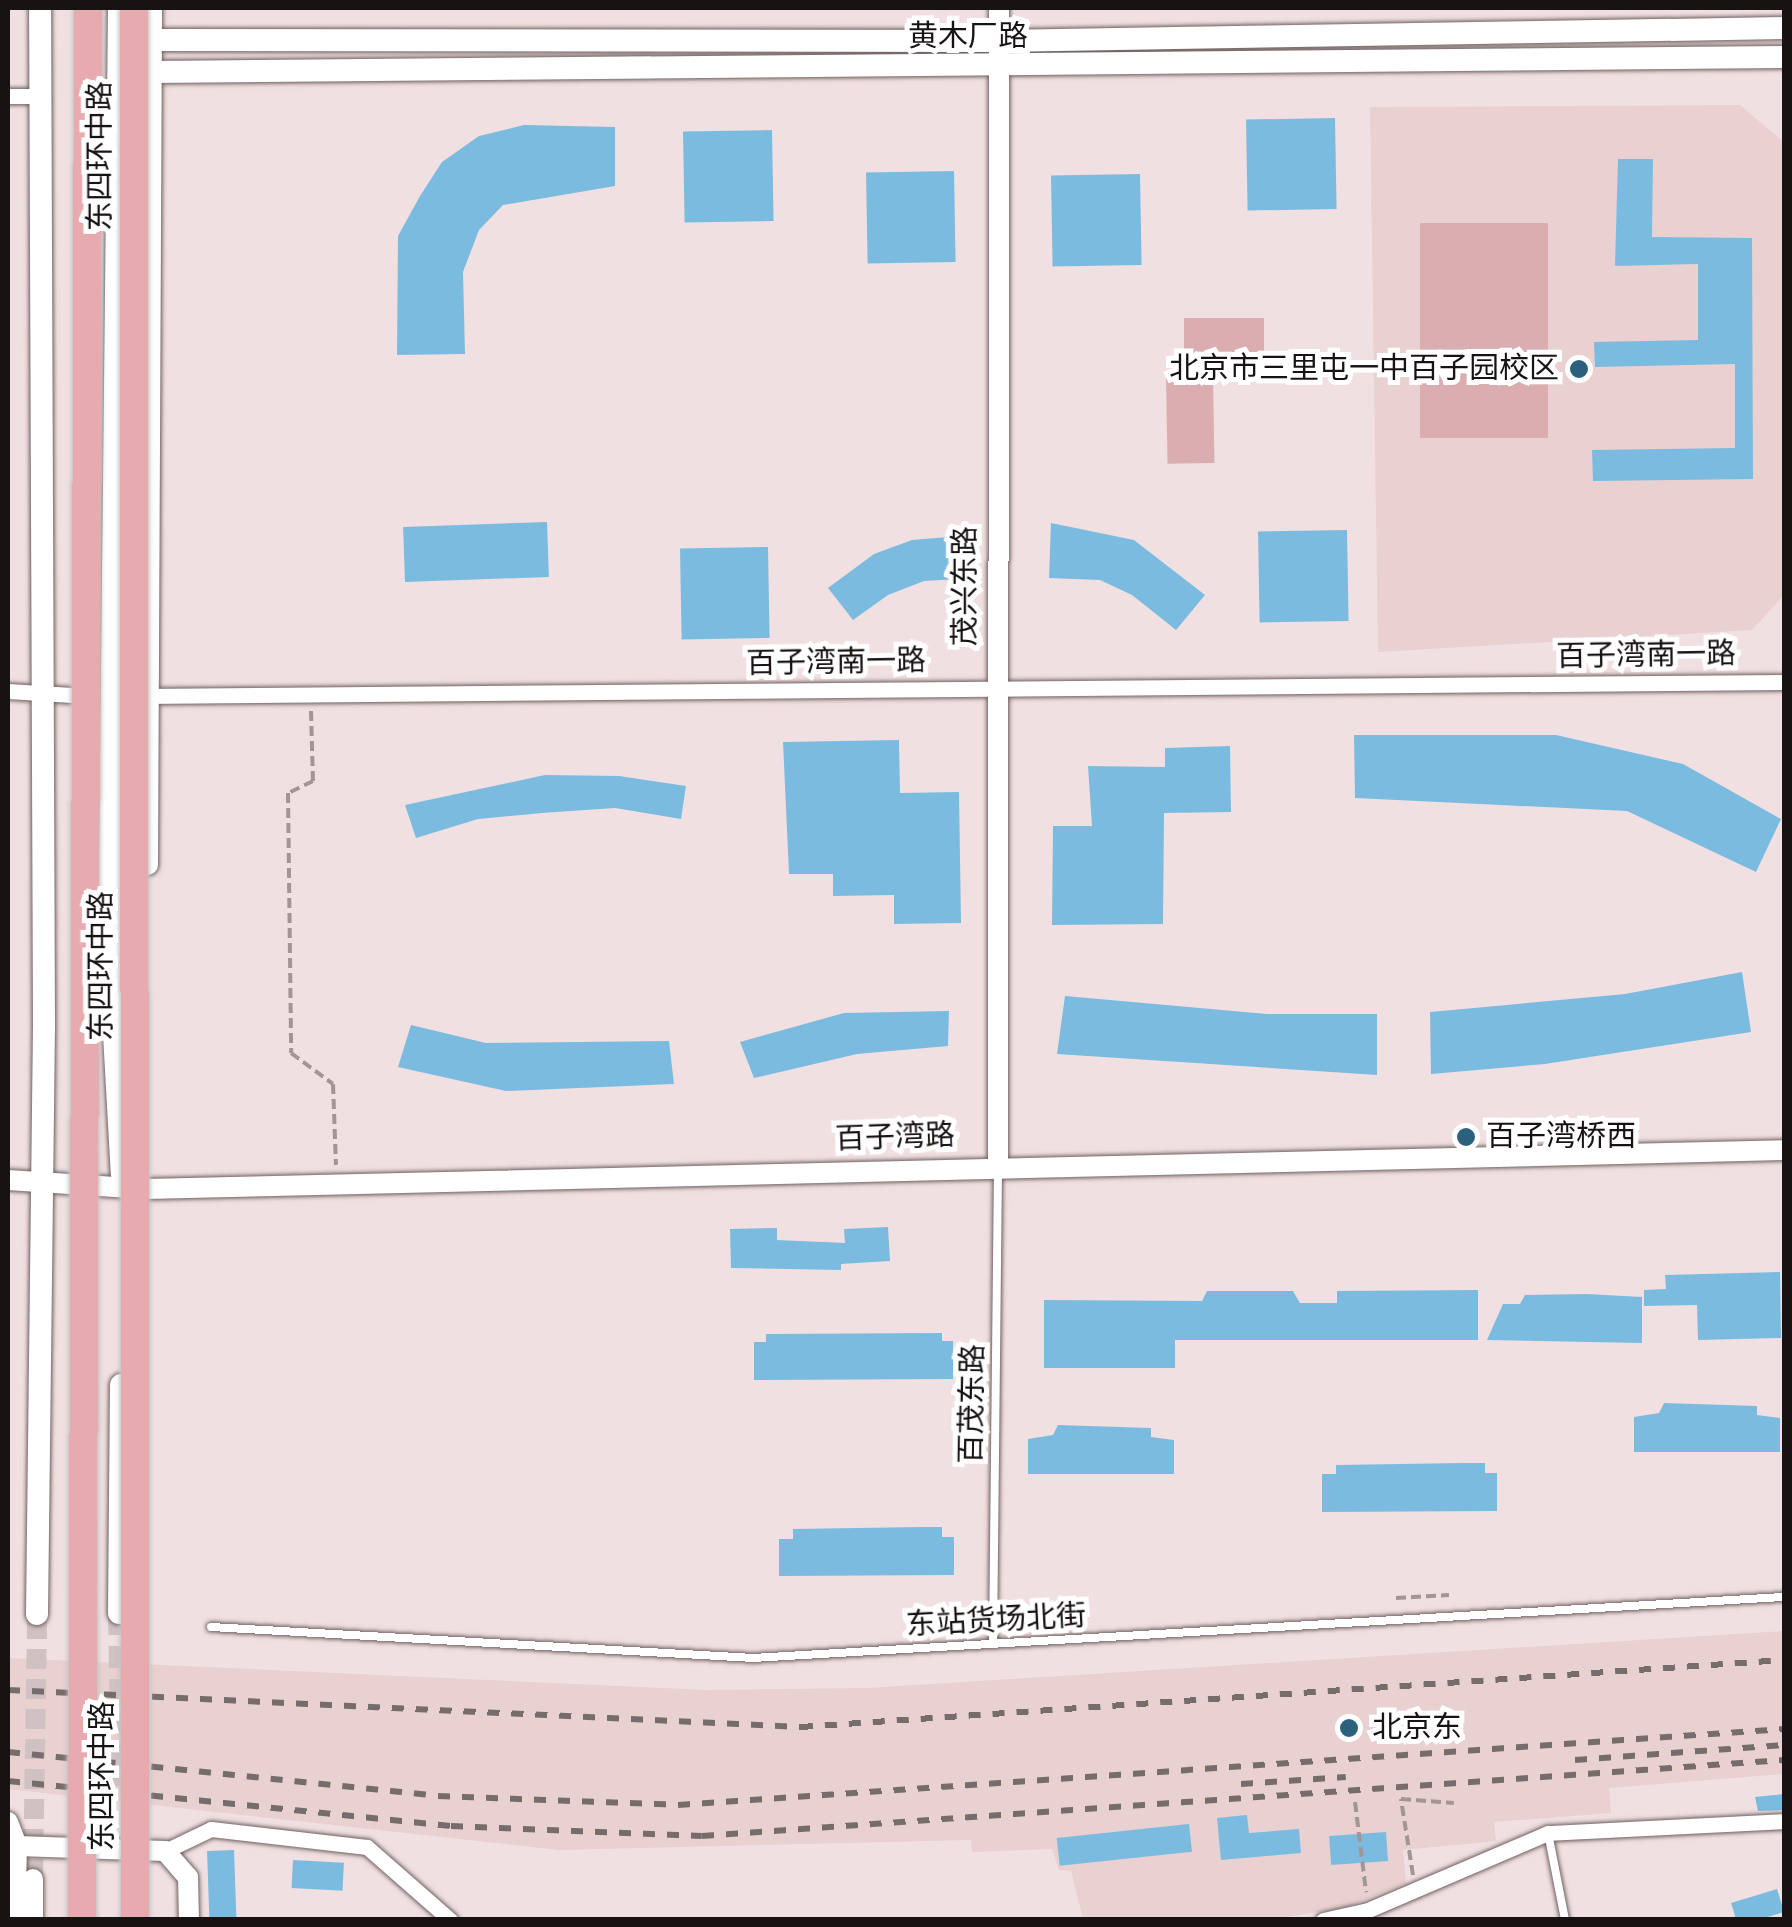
<!DOCTYPE html>
<html>
<head>
<meta charset="utf-8">
<style>
	body { margin:0 }
	#map { position:relative; width:1792px; height:1927px; overflow:hidden; background:#f1e0e1; font-family:Signika,"Noto Sans SC",sans-serif }
	div>[style] { position:absolute }
	[style*='--x'] { left:calc(var(--x)*1px); top:calc(var(--y)*1px); width:calc(var(--w)*1px); rotate:calc(var(--a)*1deg) }
	.built>* { inset:0; background:#e9d0d1 }
	.green>* { inset:0; background:#daaeb1; transform-origin:0 0 }
	.building>* { inset:0; background:#7cbbe0; transform-origin:0 0 }
	.tertiary-tunnel>* { height:20px; margin-top:-10px; transform-origin:0; background:repeating-linear-gradient(90deg,#d0c1c2 0 20px,transparent 0 30px) }
	.secondary-tunnel>* { height:22px; margin-top:-11px; transform-origin:0; background:repeating-linear-gradient(90deg,#d0c1c2 0 22px,transparent 0 33px) }
	.path>* { height:4px; margin-top:-2px; transform-origin:0; background:repeating-linear-gradient(90deg,#a19595 0 10px,transparent 0 15px) }
	.roads { filter:drop-shadow(0 0 2px #6f6161) drop-shadow(0 0 2px #6f6161) }
	.service>* { height:8px; margin:-4px; padding:0 4px; transform-origin:4px; border-radius:4px; background:#fff }
	.minor>* { height:15px; margin:-7.5px; padding:0 7.5px; transform-origin:7.5px; border-radius:7.5px; background:#fff }
	.tertiary>* { height:20px; margin:-10px; padding:0 10px; transform-origin:10px; border-radius:10px; background:#fff }
	.secondary>* { height:22px; margin:-11px; padding:0 11px; transform-origin:11px; border-radius:11px; background:#fff }
	.rail>* { height:6px; margin-top:-3px; transform-origin:0; background:repeating-linear-gradient(90deg,#766c6c 0 12px,transparent 0 24px) }
	.bridges { filter:drop-shadow(0 0 2px #c3c2c2) drop-shadow(0 0 2px #c3c2c2) }
	.trunk-bridge>* { height:28px; margin:-14px; padding:0 14px; transform-origin:14px; border-radius:14px; background:#e6aaaf }
	.dots>* { width:28px; height:28px; translate:-50% -50%; box-sizing:border-box; border:5px solid #fff; border-radius:50% }
	span { translate:-50% -50%; white-space:nowrap; text-align:center; line-height:1.15; -webkit-text-stroke:10px #fff; paint-order:stroke }
	.street-label { font-size:30px; color:#181313 }
	.poi-label { font-size:30px; color:#181313 }
	.right { translate:-100% -50%; text-align:right }
	.left { translate:0 -50%; text-align:left }
	.frame { position:absolute; inset:0; border:10px solid #181313; pointer-events:none }
</style>
</head>
<body>
<div id="map">
	<div class="built">
		<i style="clip-path:polygon(1740px 105px,1784px 142px,1784px 595px,1752px 630px,1378px 652px,1370px 107px)"></i>
		<i style="clip-path:polygon(1784px 1631px,1784px 1774px,1609px 1788px,1611px 1813px,1494px 1822px,1496px 1841px,1403px 1850px,1406px 1883px,1346px 1907px,1276px 1919px,1083px 1919px,1071px 1871px,1059px 1870px,1052px 1849px,972px 1852px,971px 1840px,559px 1850px,8px 1789px,8px 1658px,707px 1690px,867px 1688px)"></i>
	</div>
	<div class="green">
		<i style="left:1548px;top:223px;width:215px;height:128px;rotate:90deg"></i>
		<i style="left:1184px;top:318px;width:80px;height:46px"></i>
		<i style="left:1213px;top:377px;width:86px;height:47px;rotate:89deg"></i>
	</div>
	<div class="building">
		<i style="left:1335px;top:118px;width:91px;height:89px;rotate:89deg"></i>
		<i style="clip-path:polygon(524px 125px,615px 127px,615px 186px,503px 205px,479px 230px,463px 272px,465px 354px,397px 355px,398px 236px,420px 196px,442px 162px,479px 136px)"></i>
		<i style="left:772px;top:130px;width:91px;height:89px;rotate:89deg"></i>
		<i style="clip-path:polygon(1618px 159px,1653px 159px,1652px 237px,1752px 238px,1753px 479px,1593px 481px,1592px 450px,1735px 448px,1735px 364px,1595px 367px,1594px 342px,1698px 340px,1698px 264px,1615px 266px)"></i>
		<i style="left:954px;top:171px;width:91px;height:88px;rotate:89deg"></i>
		<i style="left:1140px;top:174px;width:91px;height:89px;rotate:89deg"></i>
		<i style="left:547px;top:522px;width:55px;height:144px;rotate:88deg"></i>
		<i style="clip-path:polygon(1051px 523px,1134px 540px,1205px 595px,1176px 630px,1132px 595px,1100px 580px,1049px 578px)"></i>
		<i style="left:1347px;top:530px;width:91px;height:89px;rotate:89deg"></i>
		<i style="clip-path:polygon(960px 536px,960px 579px,924px 581px,888px 595px,853px 620px,828px 588px,874px 554px,912px 540px)"></i>
		<i style="left:768px;top:547px;width:91px;height:88px;rotate:89deg"></i>
		<i style="clip-path:polygon(1354px 735px,1556px 735px,1683px 764px,1781px 819px,1756px 872px,1627px 811px,1355px 798px)"></i>
		<i style="clip-path:polygon(899px 740px,900px 793px,959px 792px,961px 923px,894px 924px,894px 895px,833px 896px,833px 874px,789px 874px,783px 742px)"></i>
		<i style="clip-path:polygon(1230px 746px,1231px 812px,1164px 813px,1163px 924px,1052px 925px,1053px 826px,1092px 826px,1088px 766px,1165px 767px,1165px 748px)"></i>
		<i style="clip-path:polygon(545px 775px,619px 776px,686px 786px,681px 819px,615px 808px,542px 813px,478px 819px,416px 838px,405px 805px)"></i>
		<i style="clip-path:polygon(1742px 972px,1751px 1032px,1545px 1064px,1431px 1074px,1430px 1012px,1625px 994px)"></i>
		<i style="clip-path:polygon(1065px 996px,1267px 1014px,1377px 1014px,1377px 1075px,1057px 1054px)"></i>
		<i style="clip-path:polygon(949px 1011px,948px 1046px,857px 1054px,754px 1078px,740px 1042px,844px 1013px)"></i>
		<i style="clip-path:polygon(411px 1025px,486px 1043px,669px 1041px,674px 1084px,506px 1091px,398px 1067px)"></i>
		<i style="clip-path:polygon(888px 1227px,890px 1261px,841px 1264px,841px 1270px,731px 1268px,730px 1229px,777px 1228px,777px 1240px,845px 1243px,844px 1229px)"></i>
		<i style="clip-path:polygon(1780px 1272px,1781px 1338px,1698px 1340px,1697px 1305px,1644px 1306px,1644px 1290px,1666px 1289px,1665px 1275px)"></i>
		<i style="clip-path:polygon(1478px 1290px,1478px 1340px,1175px 1340px,1175px 1368px,1044px 1368px,1044px 1300px,1202px 1301px,1207px 1291px,1293px 1291px,1300px 1303px,1337px 1303px,1337px 1291px)"></i>
		<i style="clip-path:polygon(1587px 1294px,1642px 1297px,1642px 1343px,1487px 1340px,1503px 1304px,1520px 1304px,1525px 1295px)"></i>
		<i style="clip-path:polygon(942px 1333px,942px 1341px,953px 1341px,953px 1379px,754px 1380px,754px 1342px,766px 1342px,766px 1334px)"></i>
		<i style="clip-path:polygon(1664px 1403px,1757px 1406px,1757px 1415px,1780px 1418px,1780px 1452px,1634px 1452px,1634px 1417px,1659px 1413px)"></i>
		<i style="clip-path:polygon(1058px 1425px,1151px 1428px,1151px 1437px,1174px 1440px,1174px 1474px,1028px 1474px,1028px 1439px,1053px 1435px)"></i>
		<i style="clip-path:polygon(1464px 1463px,1485px 1463px,1485px 1473px,1497px 1473px,1497px 1511px,1322px 1512px,1322px 1474px,1336px 1474px,1336px 1465px)"></i>
		<i style="clip-path:polygon(921px 1527px,942px 1527px,942px 1537px,954px 1537px,954px 1575px,779px 1576px,779px 1539px,793px 1539px,793px 1529px)"></i>
		<i style="clip-path:polygon(1784px 1794px,1784px 1810px,1758px 1811px,1755px 1797px)"></i>
		<i style="clip-path:polygon(1247px 1815px,1249px 1833px,1299px 1829px,1301px 1853px,1221px 1860px,1217px 1818px)"></i>
		<i style="left:1189px;top:1824px;width:28px;height:133px;rotate:84deg"></i>
		<i style="left:1386px;top:1832px;width:29px;height:57px;rotate:86deg"></i>
		<i style="left:234px;top:1850px;width:70px;height:27px;rotate:88deg"></i>
		<i style="left:293px;top:1860px;width:51px;height:28px;rotate:3deg"></i>
		<i style="left:1777px;top:1889px;width:24px;height:48px;rotate:73deg"></i>
	</div>
	<div class="tertiary-tunnel">
		<i style="--x:33;--y:1879;--w:265;--a:-89.1"></i>
	</div>
	<div class="secondary-tunnel">
		<i style="--x:119;--y:1613;--w:173;--a:89"></i>
	</div>
	<div class="path">
		<i style="--x:311;--y:711;--w:70;--a:88.4"></i>
		<i style="--x:313;--y:781;--w:28;--a:154"></i>
		<i style="--x:288;--y:793;--w:260;--a:89.3"></i>
		<i style="--x:291;--y:1053;--w:52;--a:36.4"></i>
		<i style="--x:333;--y:1084;--w:81;--a:87.9"></i>
		<i style="--x:1396;--y:1598;--w:53;--a:-3.2"></i>
		<i style="--x:1396;--y:1733;--w:57;--a:0"></i>
		<i style="--x:1355;--y:1802;--w:91;--a:83"></i>
		<i style="--x:1413;--y:1875;--w:77;--a:-99"></i>
		<i style="--x:1401;--y:1799;--w:53;--a:4.3"></i>
	</div>
	<div class="roads">
		<div class="service">
			<i style="--x:211;--y:1627;--w:543;--a:3.27"></i>
			<i style="--x:753;--y:1658;--w:1033;--a:-3.39"></i>
			<i style="--x:993;--y:1644;--w:475;--a:-89.4"></i>
			<i style="--x:1548;--y:1833;--w:89;--a:78.9"></i>
		</div>
		<div class="minor">
			<i style="--x:8;--y:96;--w:32;--a:0"></i>
			<i style="--x:8;--y:691;--w:80;--a:3.6"></i>
			<i style="--x:141;--y:696;--w:1643;--a:-0.49"></i>
			<i style="--x:165;--y:1851;--w:51;--a:-25.6"></i>
			<i style="--x:211;--y:1829;--w:157;--a:6.6"></i>
			<i style="--x:367;--y:1847;--w:111;--a:41.3"></i>
			<i style="--x:1323;--y:1920;--w:46;--a:-12.5"></i>
			<i style="--x:1368;--y:1910;--w:196;--a:-23.2"></i>
			<i style="--x:1548;--y:1833;--w:236;--a:-2.9"></i>
		</div>
		<div class="tertiary">
			<i style="--x:148;--y:865;--w:857;--a:-89.73"></i>
			<i style="--x:998;--y:1165;--w:1157;--a:-89.95"></i>
			<i style="--x:8;--y:1180;--w:138;--a:3.7"></i>
			<i style="--x:146;--y:1189;--w:1638;--a:-1.36"></i>
			<i style="--x:8;--y:1822;--w:26;--a:69"></i>
			<i style="--x:17;--y:1846;--w:74;--a:91.5"></i>
			<i style="--x:17;--y:1846;--w:148;--a:1.9"></i>
			<i style="--x:165;--y:1851;--w:35;--a:49"></i>
			<i style="--x:188;--y:1877;--w:43;--a:88.7"></i>
			<i style="--x:33;--y:1920;--w:41;--a:-90"></i>
		</div>
		<div class="secondary">
			<i style="--x:119;--y:8;--w:937;--a:90.61"></i>
			<i style="--x:109;--y:945;--w:229;--a:86.8"></i>
			<i style="--x:152;--y:40;--w:848;--a:0.07"></i>
			<i style="--x:1000;--y:41;--w:784;--a:-0.95"></i>
			<i style="--x:152;--y:72;--w:1632;--a:-0.53"></i>
			<i style="--x:119;--y:1613;--w:228;--a:-89.5"></i>
			<i style="--x:37;--y:1614;--w:586;--a:-89.32"></i>
			<i style="--x:44;--y:1028;--w:1020;--a:-90.22"></i>
		</div>
	</div>
	<div class="rail">
		<i style="--x:8;--y:1690;--w:794;--a:2.67"></i>
		<i style="--x:801;--y:1727;--w:985;--a:-3.9"></i>
		<i style="--x:8;--y:1752;--w:432;--a:5.8"></i>
		<i style="--x:438;--y:1796;--w:240;--a:2.1"></i>
		<i style="--x:678;--y:1805;--w:1109;--a:-3.93"></i>
		<i style="--x:1575;--y:1760;--w:210;--a:-4.1"></i>
		<i style="--x:8;--y:1781;--w:445;--a:5.8"></i>
		<i style="--x:451;--y:1826;--w:251;--a:2.3"></i>
		<i style="--x:702;--y:1836;--w:1085;--a:-4.02"></i>
		<i style="--x:1241;--y:1784;--w:105;--a:-3.8"></i>
	</div>
	<div class="bridges">
		<div class="trunk-bridge">
			<i style="--x:134;--y:13;--w:1907;--a:89.97"></i>
			<i style="--x:82;--y:1920;--w:1912;--a:-89.82"></i>
		</div>
	</div>
	<div class="dots">
		<i style="left:1579px;top:369px;background:#2c617d"></i>
		<i style="left:1466px;top:1137px;background:#2c617d"></i>
		<i style="left:1349px;top:1728px;background:#2c617d"></i>
	</div>
	<div class="street-label">
		<span style="left:968px;top:37px">黄木厂路</span>
		<span style="left:101px;top:156px;rotate:-90deg">东四环中路</span>
		<span style="left:966px;top:586px;rotate:-90deg">茂兴东路</span>
		<span style="left:1646px;top:656px;rotate:-1deg">百子湾南一路</span>
		<span style="left:836px;top:663px;rotate:-1deg">百子湾南一路</span>
		<span style="left:102px;top:966px;rotate:-90deg">东四环中路</span>
		<span style="left:895px;top:1138px;rotate:-2deg">百子湾路</span>
		<span style="left:973px;top:1404px;rotate:-89deg">百茂东路</span>
		<span style="left:996px;top:1621px;rotate:-3deg">东站货场北街</span>
		<span style="left:103px;top:1776px;rotate:-90deg">东四环中路</span>
	</div>
	<div class="poi-label">
		<span class="right" style="left:1559px;top:369px">北京市三里屯一中百子园校区</span>
		<span class="left" style="left:1486px;top:1137px">百子湾桥西</span>
		<span class="left" style="left:1372px;top:1728px">北京东</span>
	</div>
	<div class="frame"></div>
</div>
</body>
</html>
